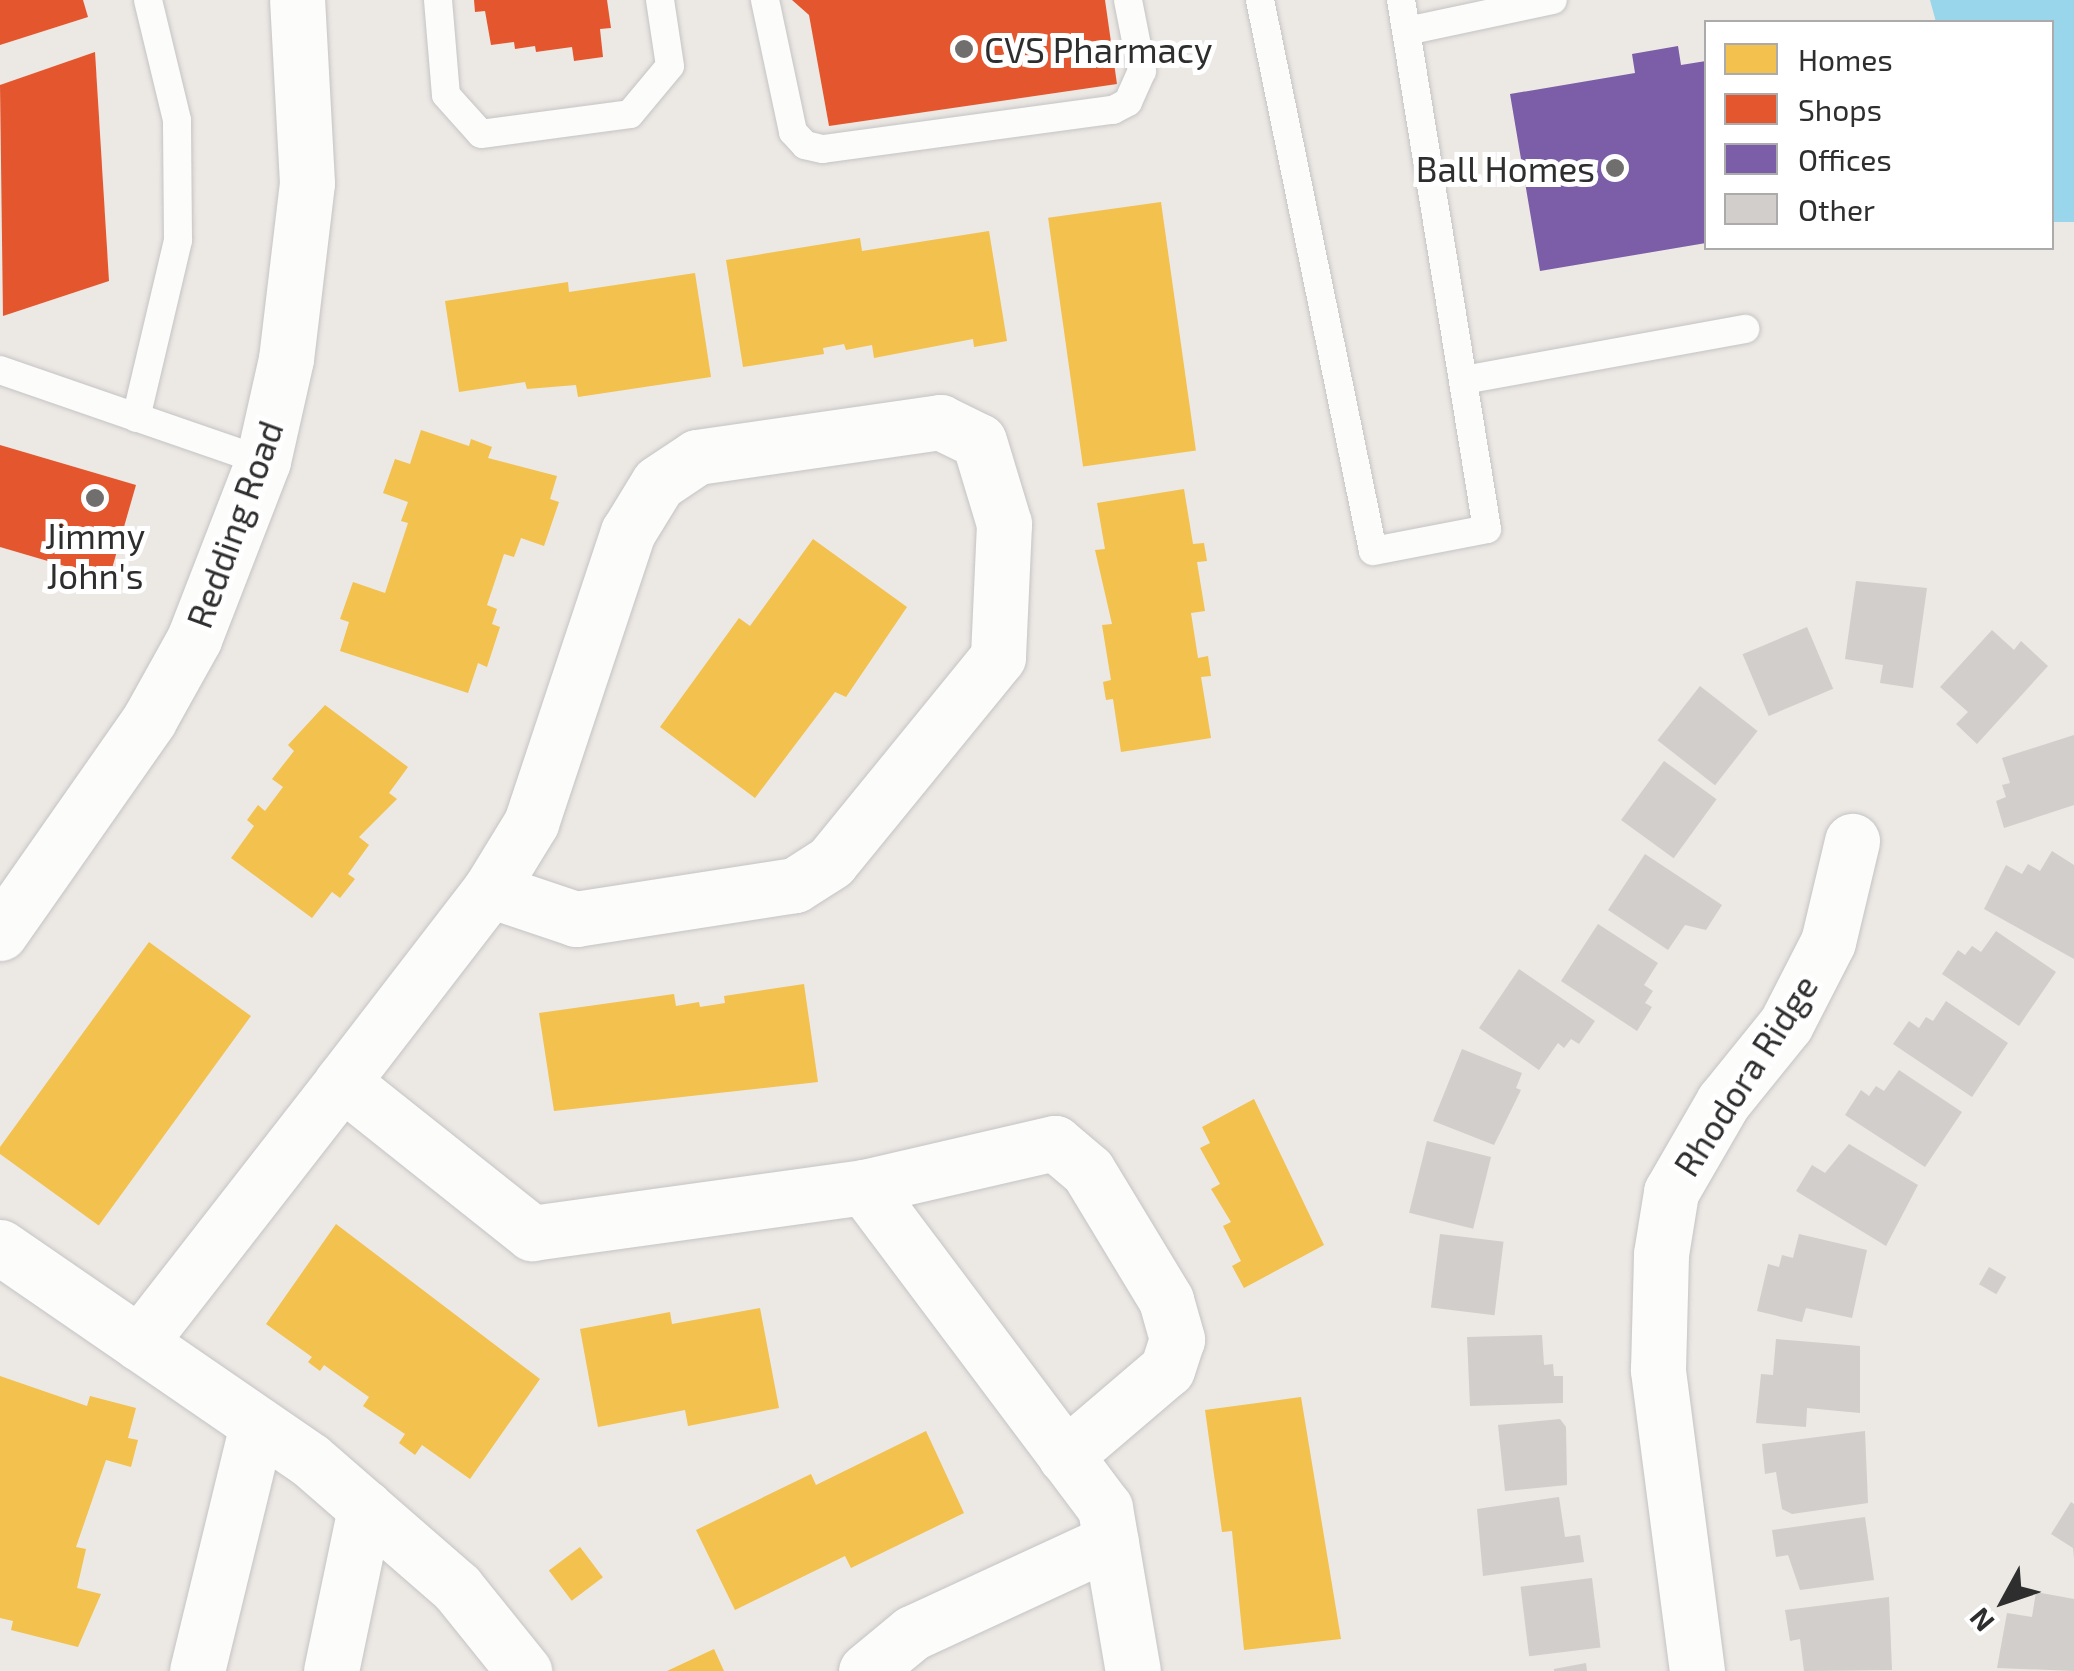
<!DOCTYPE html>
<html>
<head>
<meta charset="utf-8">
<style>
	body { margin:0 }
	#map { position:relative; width:2074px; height:1671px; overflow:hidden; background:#ece8e4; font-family:"Exo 2",sans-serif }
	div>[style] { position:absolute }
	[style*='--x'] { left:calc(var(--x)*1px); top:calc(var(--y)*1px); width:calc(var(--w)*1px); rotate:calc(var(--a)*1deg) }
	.water>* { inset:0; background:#99d6ec }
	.homes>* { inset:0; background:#f2c14e; transform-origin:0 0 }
	.shops>* { inset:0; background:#e4572e }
	.offices>* { inset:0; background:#7b5ea7 }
	.building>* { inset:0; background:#d1cecb; transform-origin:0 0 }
	.roads { filter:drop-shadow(0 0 2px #c5c4c5) drop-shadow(0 0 2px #c5c4c5) }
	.service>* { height:28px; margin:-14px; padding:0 14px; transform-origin:14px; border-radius:14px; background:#fcfcfb }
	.minor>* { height:55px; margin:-27.5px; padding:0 27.5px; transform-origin:27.5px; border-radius:27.5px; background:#fcfcfb }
	.tertiary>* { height:55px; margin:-27.5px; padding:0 27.5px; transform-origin:27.5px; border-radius:27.5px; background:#fcfcfb }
	.dots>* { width:28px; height:28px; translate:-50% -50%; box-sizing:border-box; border:5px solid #fff; border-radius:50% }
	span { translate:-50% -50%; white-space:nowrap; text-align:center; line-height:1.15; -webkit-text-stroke:10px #fff; paint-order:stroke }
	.poi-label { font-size:35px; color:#2e2e2e }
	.left { translate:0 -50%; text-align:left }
	.right { translate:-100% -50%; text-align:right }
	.street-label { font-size:35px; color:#2e2e2e }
	.legend { position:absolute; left:1704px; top:20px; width:350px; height:230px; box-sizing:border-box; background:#fff; border:2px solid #ababab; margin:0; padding:12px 18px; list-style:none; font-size:30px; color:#2e2e2e }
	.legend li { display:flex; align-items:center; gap:20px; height:50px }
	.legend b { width:50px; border:2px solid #ababab }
	.north { position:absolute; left:1954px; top:1551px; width:100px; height:100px; -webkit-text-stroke:8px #fff; paint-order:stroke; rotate:230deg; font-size:28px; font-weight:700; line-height:40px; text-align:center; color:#2e2e2e }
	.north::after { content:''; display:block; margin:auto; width:35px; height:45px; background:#2e2e2e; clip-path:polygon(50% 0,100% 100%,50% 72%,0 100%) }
</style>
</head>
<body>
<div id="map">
	<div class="water">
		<i style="clip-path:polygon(1930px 0,2074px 0,2074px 222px,2052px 222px,2052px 22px,1936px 22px)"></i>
	</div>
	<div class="homes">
		<i style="left:1161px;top:202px;width:251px;height:114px;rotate:82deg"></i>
		<i style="clip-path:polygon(989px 231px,1007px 341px,974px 347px,973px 339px,874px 358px,872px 345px,846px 350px,844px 344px,823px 348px,824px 354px,743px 367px,726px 260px,860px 238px,862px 251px)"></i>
		<i style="clip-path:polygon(695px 273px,711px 377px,578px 397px,576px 385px,527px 389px,525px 382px,459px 392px,445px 301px,568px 282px,569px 292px)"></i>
		<i style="clip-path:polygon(421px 430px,469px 446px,471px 439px,492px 447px,488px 458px,557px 476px,550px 499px,559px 502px,544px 546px,521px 538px,514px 557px,504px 554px,487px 605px,497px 609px,492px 624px,500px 627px,487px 667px,478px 663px,468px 693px,340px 651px,349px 622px,340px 619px,353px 582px,385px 593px,408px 523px,401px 521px,408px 502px,383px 493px,395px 459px,410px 464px)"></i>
		<i style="clip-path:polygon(1184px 489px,1193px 544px,1204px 543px,1207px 561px,1197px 562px,1205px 611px,1191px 613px,1198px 658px,1208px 656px,1211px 676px,1201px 677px,1211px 738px,1121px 752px,1113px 699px,1106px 700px,1103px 682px,1111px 680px,1102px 625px,1112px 624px,1095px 550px,1105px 549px,1097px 503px)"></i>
		<i style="clip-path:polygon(813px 539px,907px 607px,846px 697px,835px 692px,755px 798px,660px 727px,739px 618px,750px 626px)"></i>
		<i style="clip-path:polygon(325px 705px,408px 767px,389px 793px,397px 799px,359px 837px,369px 845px,348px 874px,355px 879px,340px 898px,332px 892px,312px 918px,231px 858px,254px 826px,247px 820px,258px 805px,265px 811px,283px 787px,272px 779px,294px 751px,288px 745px)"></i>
		<i style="left:149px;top:942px;width:126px;height:259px;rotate:36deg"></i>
		<i style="clip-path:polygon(804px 984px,818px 1082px,554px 1111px,539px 1013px,674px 994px,676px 1006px,699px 1002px,700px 1007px,725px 1003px,724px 996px)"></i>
		<i style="clip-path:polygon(1254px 1099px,1324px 1245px,1244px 1288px,1232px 1266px,1241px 1261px,1223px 1226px,1231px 1222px,1211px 1189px,1220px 1184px,1200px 1148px,1210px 1143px,1202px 1127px)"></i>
		<i style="clip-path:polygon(336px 1224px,540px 1379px,470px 1479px,422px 1445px,415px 1455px,399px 1443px,405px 1434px,363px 1406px,369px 1397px,324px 1365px,320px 1371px,308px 1362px,312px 1357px,266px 1324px)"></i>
		<i style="clip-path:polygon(760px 1308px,779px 1408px,688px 1426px,685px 1410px,598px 1427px,580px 1329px,670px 1312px,672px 1324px)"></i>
		<i style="clip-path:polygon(0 1376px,87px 1406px,90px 1396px,136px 1408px,128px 1438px,138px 1440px,131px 1467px,106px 1460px,76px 1547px,86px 1549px,77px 1588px,101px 1594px,78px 1647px,11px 1630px,13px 1621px,0 1618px)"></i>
		<i style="clip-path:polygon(1301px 1397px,1341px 1639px,1244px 1650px,1232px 1531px,1222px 1532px,1205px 1410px)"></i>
		<i style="clip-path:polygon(926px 1431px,964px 1513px,851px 1568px,845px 1556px,735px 1610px,696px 1530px,811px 1474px,816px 1485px)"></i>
		<i style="left:580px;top:1547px;width:38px;height:39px;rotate:53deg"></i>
		<i style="clip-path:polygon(714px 1649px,724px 1671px,667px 1671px)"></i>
	</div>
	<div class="shops">
		<i style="clip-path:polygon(0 0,83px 0,88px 17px,0 45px)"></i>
		<i style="clip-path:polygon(474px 0,607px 0,611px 28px,600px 29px,603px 57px,574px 61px,572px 47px,536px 52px,535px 46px,515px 49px,514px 42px,491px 45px,485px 11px,475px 12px)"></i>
		<i style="clip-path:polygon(792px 0,1105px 0,1117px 84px,829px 126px,809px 15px)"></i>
		<i style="clip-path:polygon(95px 52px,109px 281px,3px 316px,0 85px)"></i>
		<i style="clip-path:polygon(0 445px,136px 485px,109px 579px,0 547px)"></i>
	</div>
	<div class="offices">
		<i style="clip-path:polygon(1678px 46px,1681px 65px,1706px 61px,1706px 243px,1540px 271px,1510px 94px,1635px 73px,1632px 54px)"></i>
	</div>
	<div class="building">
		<i style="clip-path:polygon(1856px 581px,1927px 588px,1913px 688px,1880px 683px,1883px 665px,1845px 659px)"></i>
		<i style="left:1807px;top:627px;width:67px;height:70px;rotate:67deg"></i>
		<i style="clip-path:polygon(1992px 630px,2014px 650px,2021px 641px,2048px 666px,1977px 744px,1956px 724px,1968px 712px,1940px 687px)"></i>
		<i style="left:1700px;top:686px;width:73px;height:69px;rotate:38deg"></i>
		<i style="clip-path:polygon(2074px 735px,2074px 805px,2004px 828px,1996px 801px,2006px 797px,2002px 785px,2010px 783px,2002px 758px)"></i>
		<i style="left:1664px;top:761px;width:65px;height:73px;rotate:36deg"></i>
		<i style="clip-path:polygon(2052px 851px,2074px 865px,2074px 959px,1984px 909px,2006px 865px,2022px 874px,2028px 864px,2040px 871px)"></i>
		<i style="clip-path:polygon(1645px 854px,1722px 905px,1706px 930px,1685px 925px,1668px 950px,1608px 910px)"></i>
		<i style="clip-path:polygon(1598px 924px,1658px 963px,1644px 985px,1653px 991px,1645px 1003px,1652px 1007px,1637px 1031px,1561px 981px)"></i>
		<i style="clip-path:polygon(1996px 931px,2056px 972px,2019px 1026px,1942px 974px,1958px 950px,1965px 955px,1972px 946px,1981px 952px)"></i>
		<i style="clip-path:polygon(1519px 969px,1595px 1021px,1579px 1044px,1571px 1039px,1564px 1048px,1558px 1043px,1539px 1070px,1479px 1028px)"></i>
		<i style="clip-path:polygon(1946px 1001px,2008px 1043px,1972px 1097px,1893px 1044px,1909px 1021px,1919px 1028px,1926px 1017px,1933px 1021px)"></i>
		<i style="clip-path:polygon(1462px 1049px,1522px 1073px,1516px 1088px,1521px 1090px,1494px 1145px,1433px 1121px)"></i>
		<i style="clip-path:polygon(1899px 1070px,1962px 1112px,1925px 1167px,1845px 1115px,1861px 1090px,1869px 1096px,1876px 1086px,1884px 1091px)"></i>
		<i style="left:1427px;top:1141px;width:66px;height:74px;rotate:14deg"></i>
		<i style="clip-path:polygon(1849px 1144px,1918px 1185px,1886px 1246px,1796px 1191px,1812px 1165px,1825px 1173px)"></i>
		<i style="left:1440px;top:1234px;width:64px;height:74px;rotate:7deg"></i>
		<i style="clip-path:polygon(1799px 1234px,1867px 1250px,1852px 1318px,1806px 1308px,1802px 1322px,1757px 1311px,1768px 1264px,1779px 1267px,1782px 1255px,1793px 1258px)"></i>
		<i style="left:1989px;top:1267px;width:20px;height:20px;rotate:30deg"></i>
		<i style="clip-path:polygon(1542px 1335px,1544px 1365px,1553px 1364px,1554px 1376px,1563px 1376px,1563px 1403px,1470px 1406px,1467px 1337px)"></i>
		<i style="clip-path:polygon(1776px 1339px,1860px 1346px,1860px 1413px,1807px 1408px,1806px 1427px,1756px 1423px,1761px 1374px,1773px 1375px)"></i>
		<i style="clip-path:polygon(1560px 1419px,1566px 1427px,1567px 1485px,1505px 1491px,1498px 1425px)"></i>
		<i style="clip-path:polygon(1865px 1431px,1868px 1503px,1792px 1514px,1782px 1509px,1776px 1472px,1765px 1474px,1762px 1444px)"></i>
		<i style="clip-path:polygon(1559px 1497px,1565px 1537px,1580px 1535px,1584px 1562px,1483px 1576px,1477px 1509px)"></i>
		<i style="clip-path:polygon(2071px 1502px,2074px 1504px,2074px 1558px,2073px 1548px,2051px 1534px)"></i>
		<i style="clip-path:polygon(1865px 1517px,1874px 1580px,1800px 1590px,1788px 1555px,1776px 1557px,1772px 1530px)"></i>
		<i style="left:1592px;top:1578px;width:70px;height:72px;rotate:83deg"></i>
		<i style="clip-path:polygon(2036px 1592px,2074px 1599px,2074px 1671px,1997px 1668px,2007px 1613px,2032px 1617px)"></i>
		<i style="clip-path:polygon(1889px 1597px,1892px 1670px,1804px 1671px,1800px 1639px,1790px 1641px,1785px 1610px)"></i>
		<i style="clip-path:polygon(1586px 1663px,1587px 1671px,1554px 1671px,1554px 1669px)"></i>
	</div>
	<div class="roads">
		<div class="service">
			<i style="--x:438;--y:0;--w:95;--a:85.2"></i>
			<i style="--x:446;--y:95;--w:52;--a:48.1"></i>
			<i style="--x:481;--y:134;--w:150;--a:-7.6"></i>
			<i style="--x:630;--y:114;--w:62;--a:-50.2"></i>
			<i style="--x:670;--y:66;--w:67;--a:-98.6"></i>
			<i style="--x:765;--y:0;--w:135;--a:78"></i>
			<i style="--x:793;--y:132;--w:18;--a:47"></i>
			<i style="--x:805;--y:145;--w:18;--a:13"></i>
			<i style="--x:823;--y:149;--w:293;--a:-7.7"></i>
			<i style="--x:1113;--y:110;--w:17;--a:-28"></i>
			<i style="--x:1128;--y:102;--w:34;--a:-66"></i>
			<i style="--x:1142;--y:71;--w:72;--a:-101.2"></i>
			<i style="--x:1260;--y:0;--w:562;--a:78.41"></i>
			<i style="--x:1373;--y:551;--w:116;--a:-10.9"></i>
			<i style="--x:1487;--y:529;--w:536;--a:-99.23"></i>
			<i style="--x:1407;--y:31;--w:149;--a:-12"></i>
			<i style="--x:0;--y:370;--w:278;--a:19.1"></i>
			<i style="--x:1464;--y:380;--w:286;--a:-10.3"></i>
			<i style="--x:136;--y:418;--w:183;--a:-76.7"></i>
			<i style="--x:178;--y:240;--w:120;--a:-90.5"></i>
			<i style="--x:177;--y:120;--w:123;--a:-103.6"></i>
		</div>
		<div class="minor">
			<i style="--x:342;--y:1082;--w:242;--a:-52.4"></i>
			<i style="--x:490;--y:890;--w:79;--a:-58.5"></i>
			<i style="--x:531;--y:823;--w:307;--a:-71.6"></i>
			<i style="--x:628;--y:532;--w:57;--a:-58.5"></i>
			<i style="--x:658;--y:483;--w:47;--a:-33.7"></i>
			<i style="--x:697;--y:457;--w:246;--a:-8.2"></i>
			<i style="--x:940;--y:422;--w:43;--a:26"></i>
			<i style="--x:979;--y:441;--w:87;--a:73.2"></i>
			<i style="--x:1004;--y:524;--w:133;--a:92.6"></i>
			<i style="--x:998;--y:657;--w:264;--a:129.2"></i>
			<i style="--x:831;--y:862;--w:43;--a:147.4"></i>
			<i style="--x:795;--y:885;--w:222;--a:171.2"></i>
			<i style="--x:576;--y:919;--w:91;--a:-161.4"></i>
			<i style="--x:864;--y:1187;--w:196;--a:-13"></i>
			<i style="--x:1055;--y:1143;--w:43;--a:40.3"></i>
			<i style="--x:1088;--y:1171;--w:151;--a:58.8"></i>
			<i style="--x:1166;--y:1300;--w:41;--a:74.2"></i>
			<i style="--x:1177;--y:1339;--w:32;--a:108"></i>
			<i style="--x:1167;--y:1369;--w:134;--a:139.5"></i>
			<i style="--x:0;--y:1247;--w:376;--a:34.5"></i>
			<i style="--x:310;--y:1460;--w:195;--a:41"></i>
			<i style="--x:457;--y:1588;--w:107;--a:51.1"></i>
			<i style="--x:139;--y:1343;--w:331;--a:-52.1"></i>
			<i style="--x:342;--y:1082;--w:243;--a:38.5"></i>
			<i style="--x:532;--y:1233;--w:335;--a:-7.9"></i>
			<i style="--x:864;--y:1187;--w:401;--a:53.1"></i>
			<i style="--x:1105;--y:1508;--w:165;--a:80.3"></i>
			<i style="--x:197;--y:1671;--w:254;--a:-76.3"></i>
			<i style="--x:331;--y:1671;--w:167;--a:-78.2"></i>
			<i style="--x:866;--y:1671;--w:60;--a:-39.6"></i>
			<i style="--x:912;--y:1633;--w:219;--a:-24.8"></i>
			<i style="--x:1697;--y:1671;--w:304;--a:-97.4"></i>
			<i style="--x:1658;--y:1370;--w:116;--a:-88.5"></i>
			<i style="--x:1661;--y:1254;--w:63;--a:-80.8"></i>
			<i style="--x:1671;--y:1192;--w:104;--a:-60"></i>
			<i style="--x:1723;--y:1102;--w:100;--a:-51.1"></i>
			<i style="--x:1786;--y:1024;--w:92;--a:-62.9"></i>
			<i style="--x:1828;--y:942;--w:104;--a:-76.6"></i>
		</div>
		<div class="tertiary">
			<i style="--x:0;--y:933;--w:260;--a:-55"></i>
			<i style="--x:149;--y:720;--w:93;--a:-60.9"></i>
			<i style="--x:194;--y:639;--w:191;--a:-68.8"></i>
			<i style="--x:263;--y:461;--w:105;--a:-77.3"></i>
			<i style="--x:286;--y:359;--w:177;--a:-83.2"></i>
			<i style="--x:307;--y:183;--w:183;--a:-93.1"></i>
		</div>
	</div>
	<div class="dots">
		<i style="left:964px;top:49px;background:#706f6e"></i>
		<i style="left:1615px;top:168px;background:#706f6e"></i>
		<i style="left:95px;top:498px;background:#706f6e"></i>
	</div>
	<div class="poi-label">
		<span class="left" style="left:984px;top:49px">CVS Pharmacy</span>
		<span class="right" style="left:1595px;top:168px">Ball Homes</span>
		<span style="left:95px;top:555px">Jimmy<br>John's</span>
	</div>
	<div class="street-label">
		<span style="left:234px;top:524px;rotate:-70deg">Redding Road</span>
		<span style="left:1745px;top:1075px;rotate:-57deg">Rhodora Ridge</span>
	</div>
	<ul class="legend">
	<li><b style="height:28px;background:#f2c14e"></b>Homes</li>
	<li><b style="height:28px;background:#e4572e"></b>Shops</li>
	<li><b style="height:28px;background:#7b5ea7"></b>Offices</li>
	<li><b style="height:28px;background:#d1cecb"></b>Other</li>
	</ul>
	<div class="north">N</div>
</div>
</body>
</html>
